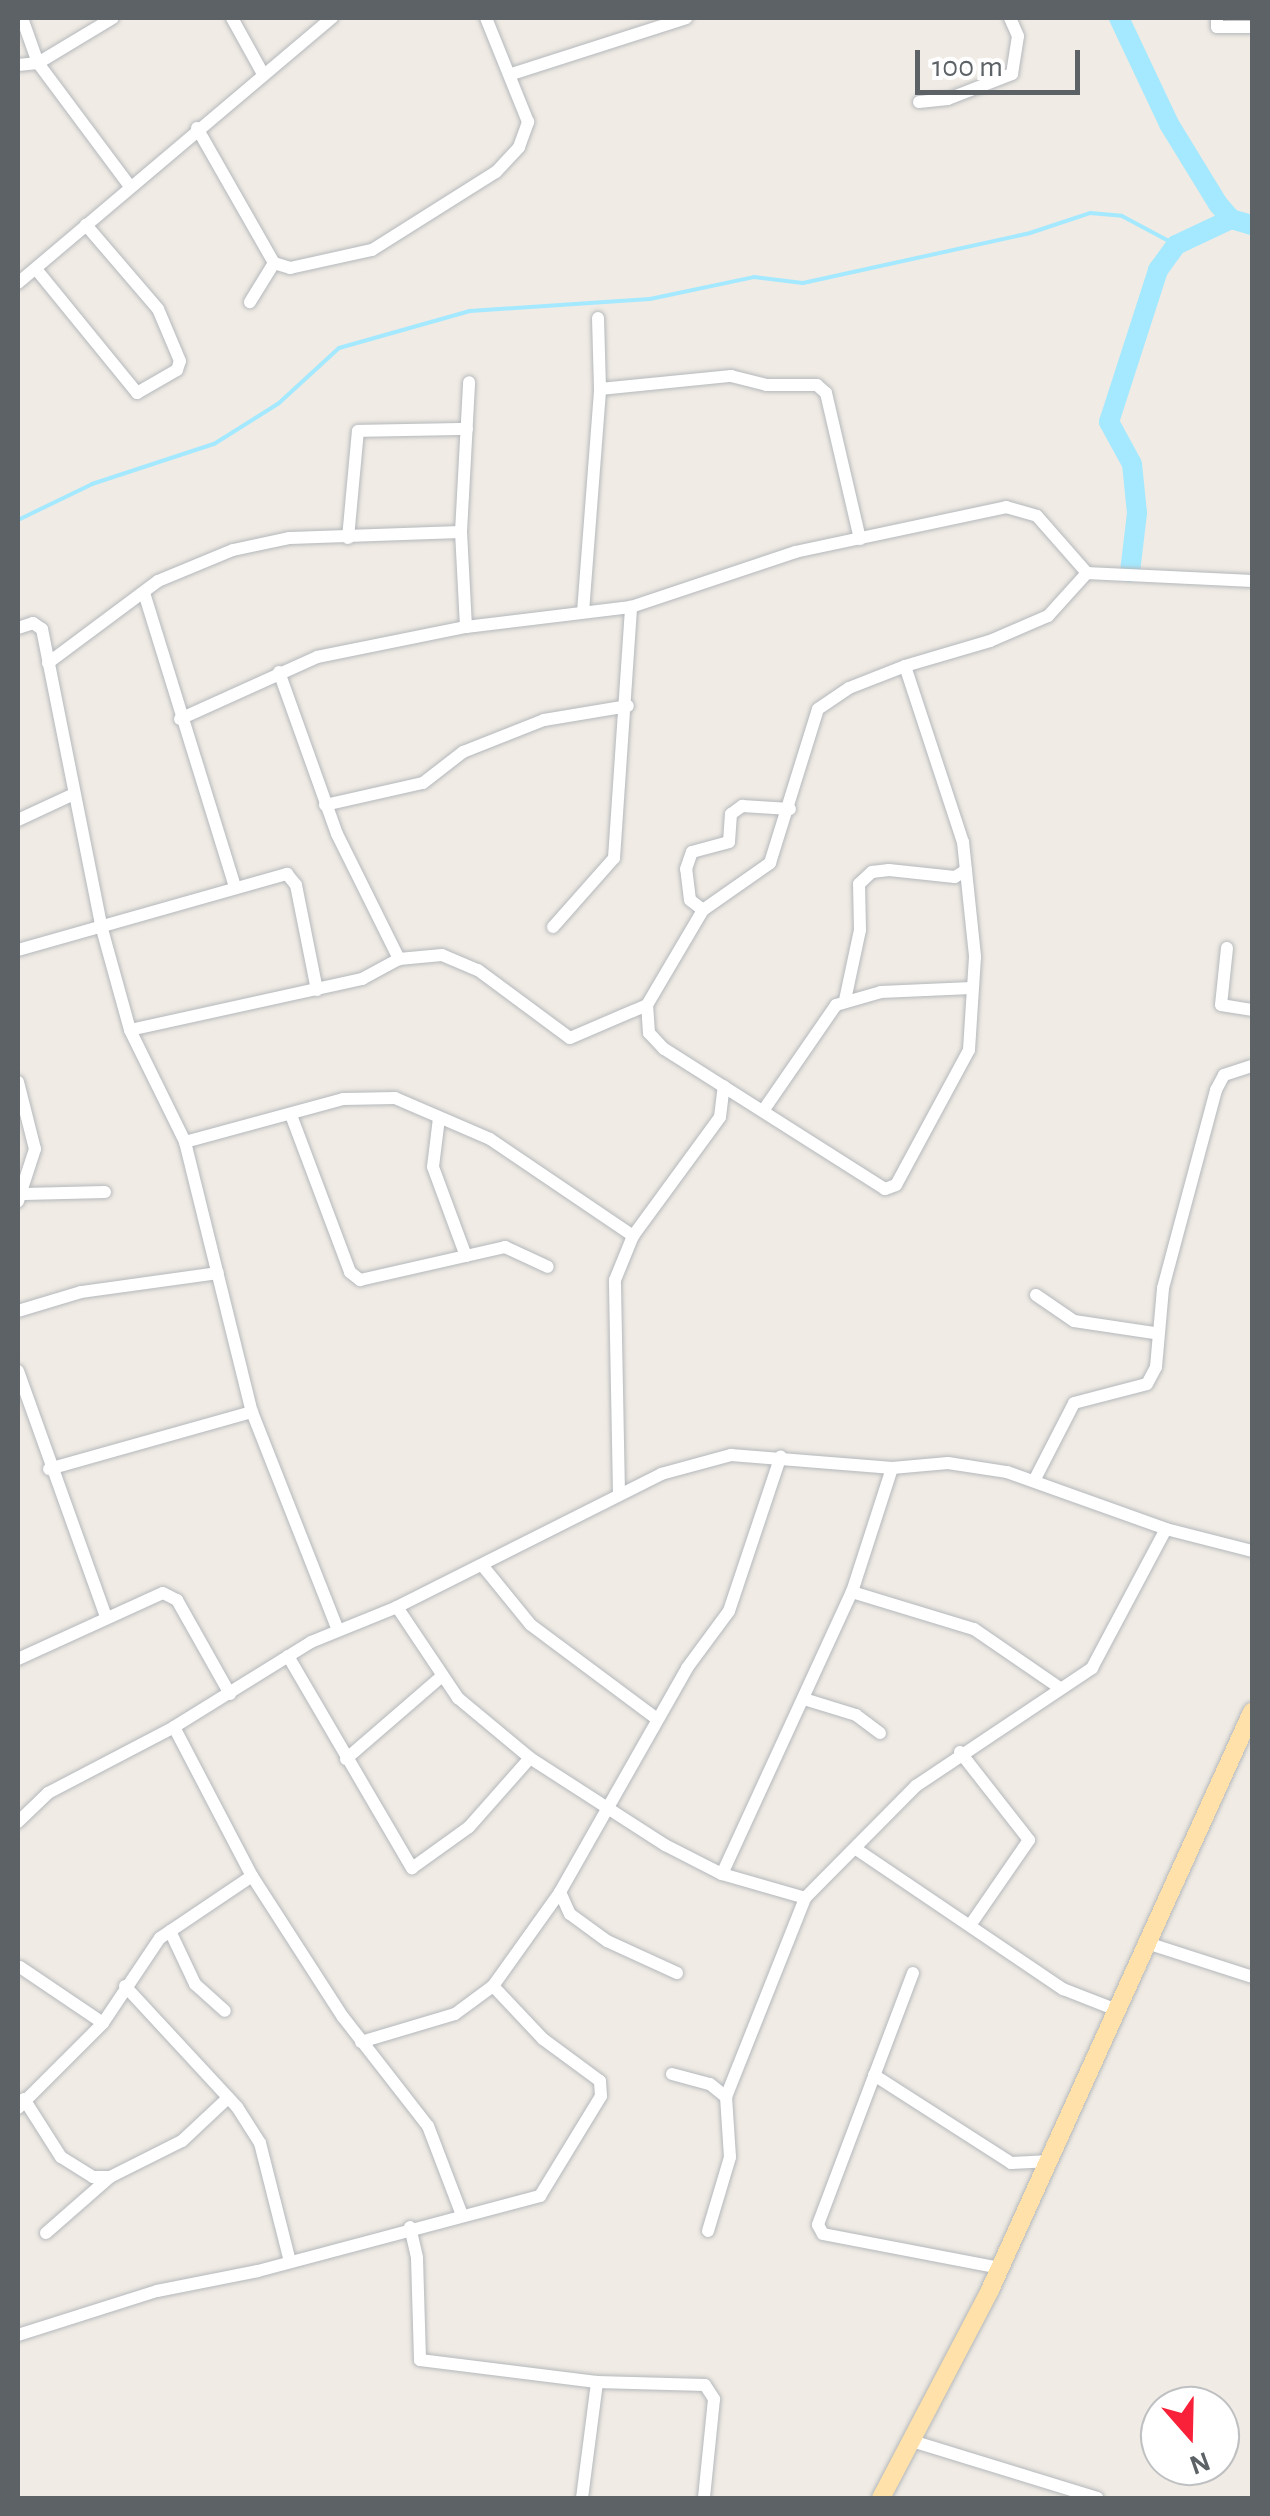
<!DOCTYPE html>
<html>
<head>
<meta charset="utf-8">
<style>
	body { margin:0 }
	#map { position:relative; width:1270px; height:2516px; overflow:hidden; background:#f0ebe4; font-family:"Alegreya Sans",sans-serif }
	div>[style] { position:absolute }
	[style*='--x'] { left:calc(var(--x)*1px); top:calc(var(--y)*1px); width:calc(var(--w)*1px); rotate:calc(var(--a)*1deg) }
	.stream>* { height:4px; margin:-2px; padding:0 2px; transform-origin:2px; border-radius:2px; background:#a4e9ff }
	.river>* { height:20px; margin:-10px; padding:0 10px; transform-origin:10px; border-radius:10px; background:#a4e9ff }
	.roads { filter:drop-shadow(0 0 2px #b4b8bc) drop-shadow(0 0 2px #b4b8bc) }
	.minor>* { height:12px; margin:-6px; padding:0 6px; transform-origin:6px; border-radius:6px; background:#fff }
	.major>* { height:18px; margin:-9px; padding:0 9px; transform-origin:9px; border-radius:9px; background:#ffe1a9 }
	span { translate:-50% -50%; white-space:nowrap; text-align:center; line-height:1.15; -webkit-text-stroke:9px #fff; paint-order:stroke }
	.frame { position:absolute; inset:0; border:20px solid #5c6266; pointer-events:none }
	.north { position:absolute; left:1140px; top:2386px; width:100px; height:100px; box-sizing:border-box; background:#fff; border:2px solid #bec0c2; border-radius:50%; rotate:160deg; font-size:28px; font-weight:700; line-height:40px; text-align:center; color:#5c6266 }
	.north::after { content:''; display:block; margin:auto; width:35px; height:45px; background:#f82139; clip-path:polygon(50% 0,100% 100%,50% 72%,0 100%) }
	.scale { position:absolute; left:915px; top:50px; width:165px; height:45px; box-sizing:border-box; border:5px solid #5c6266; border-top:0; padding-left:12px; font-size:30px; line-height:35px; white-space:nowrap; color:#5c6266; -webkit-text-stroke:8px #fff; paint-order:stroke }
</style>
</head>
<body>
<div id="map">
	<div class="stream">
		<i style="--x:18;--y:520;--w:82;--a:-25.9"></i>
		<i style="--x:92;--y:484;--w:128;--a:-18.2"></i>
		<i style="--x:214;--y:444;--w:77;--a:-32.2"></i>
		<i style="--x:279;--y:403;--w:81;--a:-42.5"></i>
		<i style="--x:339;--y:348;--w:136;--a:-15.8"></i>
		<i style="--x:470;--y:311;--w:180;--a:-3.8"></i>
		<i style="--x:650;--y:299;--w:106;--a:-11.9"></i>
		<i style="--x:754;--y:277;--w:49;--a:7"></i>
		<i style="--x:803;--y:283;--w:232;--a:-12.4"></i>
		<i style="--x:1030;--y:233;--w:63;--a:-18.4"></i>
		<i style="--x:1090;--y:213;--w:32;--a:5"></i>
		<i style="--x:1122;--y:216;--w:61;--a:28.2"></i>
	</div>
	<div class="river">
		<i style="--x:1119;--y:18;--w:117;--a:64.7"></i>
		<i style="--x:1169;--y:124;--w:94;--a:58.5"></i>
		<i style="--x:1218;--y:204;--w:20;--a:49"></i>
		<i style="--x:1231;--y:219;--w:22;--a:16"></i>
		<i style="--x:1130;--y:572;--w:59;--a:-83.2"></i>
		<i style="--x:1137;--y:513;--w:49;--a:-95.8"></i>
		<i style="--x:1132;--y:464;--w:48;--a:-118.7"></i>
		<i style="--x:1109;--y:422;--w:160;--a:-72.1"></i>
		<i style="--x:1158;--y:270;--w:31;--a:-54"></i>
		<i style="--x:1176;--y:245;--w:61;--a:-25.3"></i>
	</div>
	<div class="roads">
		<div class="minor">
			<i style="--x:22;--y:18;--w:48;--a:70.4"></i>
			<i style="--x:38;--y:63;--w:152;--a:53.3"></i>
			<i style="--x:232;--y:18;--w:64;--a:61"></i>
			<i style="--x:1217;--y:18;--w:9;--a:90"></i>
			<i style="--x:1217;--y:27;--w:35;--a:0"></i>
			<i style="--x:18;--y:65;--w:20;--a:-6"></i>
			<i style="--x:38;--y:63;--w:87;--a:-31"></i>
			<i style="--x:512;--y:74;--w:183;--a:-17.8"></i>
			<i style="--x:919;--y:102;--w:29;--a:-6"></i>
			<i style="--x:948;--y:99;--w:69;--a:-21.3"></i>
			<i style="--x:1012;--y:74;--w:38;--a:-81"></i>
			<i style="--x:1018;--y:36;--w:20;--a:-114"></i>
			<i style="--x:197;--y:128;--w:155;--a:60.3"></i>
			<i style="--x:274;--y:263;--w:46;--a:121.6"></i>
			<i style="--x:274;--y:263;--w:17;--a:17"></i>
			<i style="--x:290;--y:268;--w:84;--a:-12.4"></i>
			<i style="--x:372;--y:250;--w:146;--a:-32.2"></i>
			<i style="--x:496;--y:172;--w:34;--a:-47"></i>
			<i style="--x:519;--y:147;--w:27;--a:-70"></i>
			<i style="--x:528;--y:122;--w:112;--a:-112"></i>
			<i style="--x:36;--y:269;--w:160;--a:50.8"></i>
			<i style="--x:137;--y:393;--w:46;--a:-29.9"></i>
			<i style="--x:177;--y:370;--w:9;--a:-72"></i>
			<i style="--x:180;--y:361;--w:56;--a:-112.9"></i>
			<i style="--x:158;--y:309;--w:111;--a:-130.6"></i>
			<i style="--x:18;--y:283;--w:411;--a:-40.2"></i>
			<i style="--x:600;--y:389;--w:132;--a:-5.7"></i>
			<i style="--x:731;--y:376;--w:36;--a:14"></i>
			<i style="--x:766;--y:385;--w:51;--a:0"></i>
			<i style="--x:817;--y:385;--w:12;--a:42"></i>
			<i style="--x:826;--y:393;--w:150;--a:76.9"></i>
			<i style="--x:348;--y:538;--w:107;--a:-84.7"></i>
			<i style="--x:358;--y:431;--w:109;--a:-1.1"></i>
			<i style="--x:145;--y:596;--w:304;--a:72.8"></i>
			<i style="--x:583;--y:612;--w:224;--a:-85.6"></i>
			<i style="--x:600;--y:389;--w:71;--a:-91.6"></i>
			<i style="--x:466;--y:627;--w:95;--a:-93"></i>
			<i style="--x:461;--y:532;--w:150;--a:-86.9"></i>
			<i style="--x:18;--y:628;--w:16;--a:-18"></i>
			<i style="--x:33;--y:623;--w:11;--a:34"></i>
			<i style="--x:42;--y:629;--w:306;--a:78.7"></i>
			<i style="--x:102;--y:929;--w:105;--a:74.5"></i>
			<i style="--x:130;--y:1030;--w:125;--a:63.8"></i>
			<i style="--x:185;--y:1142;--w:278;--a:76.1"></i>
			<i style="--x:252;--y:1412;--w:234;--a:68.5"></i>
			<i style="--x:48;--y:663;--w:137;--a:-36.7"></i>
			<i style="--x:158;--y:581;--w:81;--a:-22.5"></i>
			<i style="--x:233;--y:550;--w:57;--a:-12.1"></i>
			<i style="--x:289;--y:538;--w:172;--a:-2"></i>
			<i style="--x:905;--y:666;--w:185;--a:71.8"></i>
			<i style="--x:963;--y:842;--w:116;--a:84"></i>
			<i style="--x:975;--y:957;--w:93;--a:93.7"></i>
			<i style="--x:969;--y:1050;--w:153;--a:118.4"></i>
			<i style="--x:896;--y:1185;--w:12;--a:160"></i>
			<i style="--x:885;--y:1189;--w:262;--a:-147.6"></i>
			<i style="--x:664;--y:1049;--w:22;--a:-133"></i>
			<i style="--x:649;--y:1033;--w:28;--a:-94"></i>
			<i style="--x:647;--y:1005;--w:110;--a:-59.5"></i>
			<i style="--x:703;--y:910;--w:82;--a:-35"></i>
			<i style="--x:770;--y:863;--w:161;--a:-72.7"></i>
			<i style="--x:818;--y:709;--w:37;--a:-34"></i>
			<i style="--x:849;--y:688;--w:60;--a:-21.4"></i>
			<i style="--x:905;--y:666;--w:89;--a:-16.4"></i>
			<i style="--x:990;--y:641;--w:63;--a:-23.3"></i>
			<i style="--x:1048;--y:616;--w:58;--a:-47.8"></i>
			<i style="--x:279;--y:672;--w:172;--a:70.3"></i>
			<i style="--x:337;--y:834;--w:140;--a:63.6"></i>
			<i style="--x:180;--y:719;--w:150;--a:-24.3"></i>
			<i style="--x:317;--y:657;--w:152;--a:-11.4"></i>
			<i style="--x:466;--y:627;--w:166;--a:-6.9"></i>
			<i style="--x:631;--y:607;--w:173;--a:-18.5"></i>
			<i style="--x:795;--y:552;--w:216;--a:-12"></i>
			<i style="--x:1006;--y:507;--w:32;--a:16"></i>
			<i style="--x:1037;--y:516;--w:76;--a:48.7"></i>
			<i style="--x:1087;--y:573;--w:165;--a:2.8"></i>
			<i style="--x:325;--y:805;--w:100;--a:-12.7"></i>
			<i style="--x:423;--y:783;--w:51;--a:-37.8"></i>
			<i style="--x:463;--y:752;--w:87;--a:-21.6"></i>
			<i style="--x:544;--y:720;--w:85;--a:-9.5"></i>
			<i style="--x:18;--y:820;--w:62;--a:-24.9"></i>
			<i style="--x:703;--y:910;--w:16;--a:-142"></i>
			<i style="--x:690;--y:900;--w:31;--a:-97"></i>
			<i style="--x:686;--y:869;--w:18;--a:-71"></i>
			<i style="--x:692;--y:852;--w:38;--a:-15"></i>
			<i style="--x:729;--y:842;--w:28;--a:-86"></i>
			<i style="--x:731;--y:814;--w:14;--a:-36"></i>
			<i style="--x:742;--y:806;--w:48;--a:3.6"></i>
			<i style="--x:553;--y:927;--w:92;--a:-48.5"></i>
			<i style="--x:614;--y:858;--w:252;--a:-86.1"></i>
			<i style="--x:1227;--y:948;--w:57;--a:96"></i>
			<i style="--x:1221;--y:1005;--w:31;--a:9"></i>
			<i style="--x:18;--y:950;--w:280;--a:-15.8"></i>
			<i style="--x:287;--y:874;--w:14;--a:51"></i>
			<i style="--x:296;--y:885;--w:107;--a:78.7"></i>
			<i style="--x:845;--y:1000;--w:72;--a:-77.9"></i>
			<i style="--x:860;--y:930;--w:46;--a:-91.2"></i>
			<i style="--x:859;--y:884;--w:18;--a:-43"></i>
			<i style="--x:872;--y:872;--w:17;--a:-7"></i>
			<i style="--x:889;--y:870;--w:66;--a:6.1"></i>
			<i style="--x:955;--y:877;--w:13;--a:-32"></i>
			<i style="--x:130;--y:1030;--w:238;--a:-12.4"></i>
			<i style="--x:362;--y:979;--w:42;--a:-28.4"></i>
			<i style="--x:399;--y:959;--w:43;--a:-5.3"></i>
			<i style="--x:442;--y:955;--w:39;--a:23"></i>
			<i style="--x:478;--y:970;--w:114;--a:36.5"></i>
			<i style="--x:570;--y:1038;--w:84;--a:-23.2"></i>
			<i style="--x:18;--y:1082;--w:69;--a:75.8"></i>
			<i style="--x:35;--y:1149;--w:55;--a:108.1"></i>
			<i style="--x:765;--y:1108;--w:125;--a:-55.4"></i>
			<i style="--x:836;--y:1005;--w:47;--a:-16.1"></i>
			<i style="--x:881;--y:992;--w:90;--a:-2.5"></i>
			<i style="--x:291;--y:1115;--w:168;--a:69.4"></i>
			<i style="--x:350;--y:1272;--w:13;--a:39"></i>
			<i style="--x:360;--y:1280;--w:149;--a:-12.8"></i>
			<i style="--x:505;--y:1247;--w:47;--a:24.9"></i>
			<i style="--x:439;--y:1118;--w:49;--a:97"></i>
			<i style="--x:433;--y:1167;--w:95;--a:69.7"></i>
			<i style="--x:185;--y:1142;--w:164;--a:-15.2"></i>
			<i style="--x:343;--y:1099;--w:52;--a:-1.1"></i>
			<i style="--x:395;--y:1098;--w:103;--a:23.3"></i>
			<i style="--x:490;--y:1139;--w:173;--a:34.1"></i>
			<i style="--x:24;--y:1194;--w:81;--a:-1.4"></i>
			<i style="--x:1036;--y:1295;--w:46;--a:34.4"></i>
			<i style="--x:1074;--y:1321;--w:81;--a:8.5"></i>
			<i style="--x:18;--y:1311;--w:66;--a:-16.8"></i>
			<i style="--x:81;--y:1292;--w:138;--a:-7.9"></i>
			<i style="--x:18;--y:1371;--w:261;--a:70.3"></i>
			<i style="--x:49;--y:1469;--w:211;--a:-15.7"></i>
			<i style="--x:1035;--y:1479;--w:85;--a:-62.8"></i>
			<i style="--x:1074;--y:1403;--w:75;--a:-14.6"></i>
			<i style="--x:1147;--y:1384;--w:19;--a:-62"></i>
			<i style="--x:1156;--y:1367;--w:79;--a:-84.9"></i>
			<i style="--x:1163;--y:1288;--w:205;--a:-75"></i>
			<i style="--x:1216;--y:1090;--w:17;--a:-62"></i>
			<i style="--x:1224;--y:1075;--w:29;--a:-18"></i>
			<i style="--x:619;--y:1494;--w:214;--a:-91.1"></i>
			<i style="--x:615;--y:1280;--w:48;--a:-67.8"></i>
			<i style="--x:633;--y:1236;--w:147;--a:-53.8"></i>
			<i style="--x:720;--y:1117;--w:31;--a:-83"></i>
			<i style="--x:482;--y:1565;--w:77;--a:50.8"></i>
			<i style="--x:531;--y:1625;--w:157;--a:36.7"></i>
			<i style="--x:852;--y:1592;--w:127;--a:16.9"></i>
			<i style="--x:974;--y:1629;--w:104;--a:34.5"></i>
			<i style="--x:397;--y:1607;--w:110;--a:56.2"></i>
			<i style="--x:458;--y:1698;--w:94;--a:39.8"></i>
			<i style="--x:530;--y:1758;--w:161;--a:32.8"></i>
			<i style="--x:665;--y:1845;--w:64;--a:27"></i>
			<i style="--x:722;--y:1874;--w:86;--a:16.1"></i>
			<i style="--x:288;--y:1656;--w:246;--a:59.7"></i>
			<i style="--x:412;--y:1868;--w:70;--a:-35.7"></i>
			<i style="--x:469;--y:1827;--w:92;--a:-48.5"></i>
			<i style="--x:18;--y:1659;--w:159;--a:-24.5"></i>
			<i style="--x:163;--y:1593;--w:16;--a:27"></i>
			<i style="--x:177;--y:1600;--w:108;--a:60.6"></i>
			<i style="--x:804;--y:1699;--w:54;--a:17.1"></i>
			<i style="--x:856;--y:1715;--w:30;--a:37"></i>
			<i style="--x:174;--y:1727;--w:168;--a:62.4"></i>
			<i style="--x:252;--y:1876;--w:168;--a:57.2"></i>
			<i style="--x:343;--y:2017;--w:138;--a:52.1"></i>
			<i style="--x:428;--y:2126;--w:95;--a:69.1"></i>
			<i style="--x:960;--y:1752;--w:112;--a:51.9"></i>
			<i style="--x:1029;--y:1840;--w:102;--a:124.6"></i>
			<i style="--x:346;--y:1759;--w:125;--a:-40.8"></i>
			<i style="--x:18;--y:1822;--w:42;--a:-44"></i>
			<i style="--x:48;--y:1793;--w:142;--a:-27.6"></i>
			<i style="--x:174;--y:1727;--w:161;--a:-31.8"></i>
			<i style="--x:311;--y:1642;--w:93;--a:-22.1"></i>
			<i style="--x:397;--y:1607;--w:296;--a:-26.7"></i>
			<i style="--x:661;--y:1474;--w:73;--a:-15.2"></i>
			<i style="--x:731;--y:1455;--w:162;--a:4.6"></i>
			<i style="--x:892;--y:1468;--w:56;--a:-5.1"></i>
			<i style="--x:948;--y:1463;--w:60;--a:8.7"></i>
			<i style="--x:1007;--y:1472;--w:169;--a:19.7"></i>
			<i style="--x:1166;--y:1529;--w:89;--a:14.3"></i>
			<i style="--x:856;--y:1849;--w:250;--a:34.1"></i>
			<i style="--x:1063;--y:1989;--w:58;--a:21.3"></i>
			<i style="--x:722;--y:1874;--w:311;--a:-65.3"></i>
			<i style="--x:852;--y:1592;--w:130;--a:-72.1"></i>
			<i style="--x:560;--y:1892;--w:24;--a:66"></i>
			<i style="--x:570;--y:1914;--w:46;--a:36.1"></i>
			<i style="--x:607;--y:1941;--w:77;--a:24.6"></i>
			<i style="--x:170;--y:1931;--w:59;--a:64.7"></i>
			<i style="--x:195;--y:1984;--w:40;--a:42"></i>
			<i style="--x:1147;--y:1943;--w:110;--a:17.9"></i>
			<i style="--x:20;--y:1967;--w:100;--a:34"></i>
			<i style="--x:913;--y:1973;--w:269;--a:110.7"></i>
			<i style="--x:818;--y:2225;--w:10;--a:61"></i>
			<i style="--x:823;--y:2234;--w:179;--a:10.9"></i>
			<i style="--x:125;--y:1986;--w:165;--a:47.2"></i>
			<i style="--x:237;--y:2107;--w:43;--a:57.4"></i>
			<i style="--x:260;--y:2143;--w:119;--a:75.8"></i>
			<i style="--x:361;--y:2042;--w:98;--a:-16.6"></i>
			<i style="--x:455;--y:2014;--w:47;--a:-36.4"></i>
			<i style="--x:493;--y:1986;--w:115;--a:-54.5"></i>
			<i style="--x:560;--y:1892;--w:257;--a:-60.4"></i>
			<i style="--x:687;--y:1668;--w:71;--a:-53.6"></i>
			<i style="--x:729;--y:1611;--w:163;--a:-71.5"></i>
			<i style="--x:672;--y:2074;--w:39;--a:15"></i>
			<i style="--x:710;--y:2084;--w:21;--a:39"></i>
			<i style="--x:874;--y:2075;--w:163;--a:32.7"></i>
			<i style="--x:1011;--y:2163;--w:35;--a:-3"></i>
			<i style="--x:24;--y:2099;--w:69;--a:57.5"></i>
			<i style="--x:61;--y:2157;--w:38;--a:32"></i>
			<i style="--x:93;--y:2177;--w:17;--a:0"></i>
			<i style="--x:18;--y:2108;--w:120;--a:-45"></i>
			<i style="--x:103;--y:2023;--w:102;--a:-56.2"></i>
			<i style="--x:160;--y:1938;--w:111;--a:-34"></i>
			<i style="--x:410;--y:2227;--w:32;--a:77"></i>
			<i style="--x:417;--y:2258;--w:102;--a:88.3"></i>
			<i style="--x:420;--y:2360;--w:178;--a:7.1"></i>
			<i style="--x:597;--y:2382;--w:108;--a:1.6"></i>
			<i style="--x:705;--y:2385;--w:17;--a:57"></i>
			<i style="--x:714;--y:2399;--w:100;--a:95.8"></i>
			<i style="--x:708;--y:2231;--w:77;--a:-73.4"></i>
			<i style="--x:730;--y:2157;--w:60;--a:-93.8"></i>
			<i style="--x:726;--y:2097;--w:214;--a:-68.3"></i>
			<i style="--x:805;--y:1898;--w:158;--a:-45.3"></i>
			<i style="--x:916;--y:1786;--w:212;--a:-33.8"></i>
			<i style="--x:1092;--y:1668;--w:157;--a:-62"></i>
			<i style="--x:46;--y:2233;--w:85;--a:-41.2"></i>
			<i style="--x:110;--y:2177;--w:80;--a:-26.6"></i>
			<i style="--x:182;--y:2141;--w:63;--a:-43.1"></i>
			<i style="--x:18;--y:2335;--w:146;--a:-17.6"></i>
			<i style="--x:157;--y:2291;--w:103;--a:-11.2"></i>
			<i style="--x:258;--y:2271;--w:292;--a:-14.9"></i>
			<i style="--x:540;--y:2196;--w:117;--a:-58.6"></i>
			<i style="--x:601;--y:2096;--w:15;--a:-94"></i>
			<i style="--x:600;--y:2081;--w:71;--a:-143.6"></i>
			<i style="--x:543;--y:2039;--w:73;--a:-133.3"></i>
			<i style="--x:912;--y:2441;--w:194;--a:17.1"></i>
			<i style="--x:582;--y:2498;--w:117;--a:-82.6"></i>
		</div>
		<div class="major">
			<i style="--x:881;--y:2498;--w:235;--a:-62.3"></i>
			<i style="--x:990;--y:2290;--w:635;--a:-65.62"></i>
		</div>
	</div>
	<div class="frame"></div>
	<div class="north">N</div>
	<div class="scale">100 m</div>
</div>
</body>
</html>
